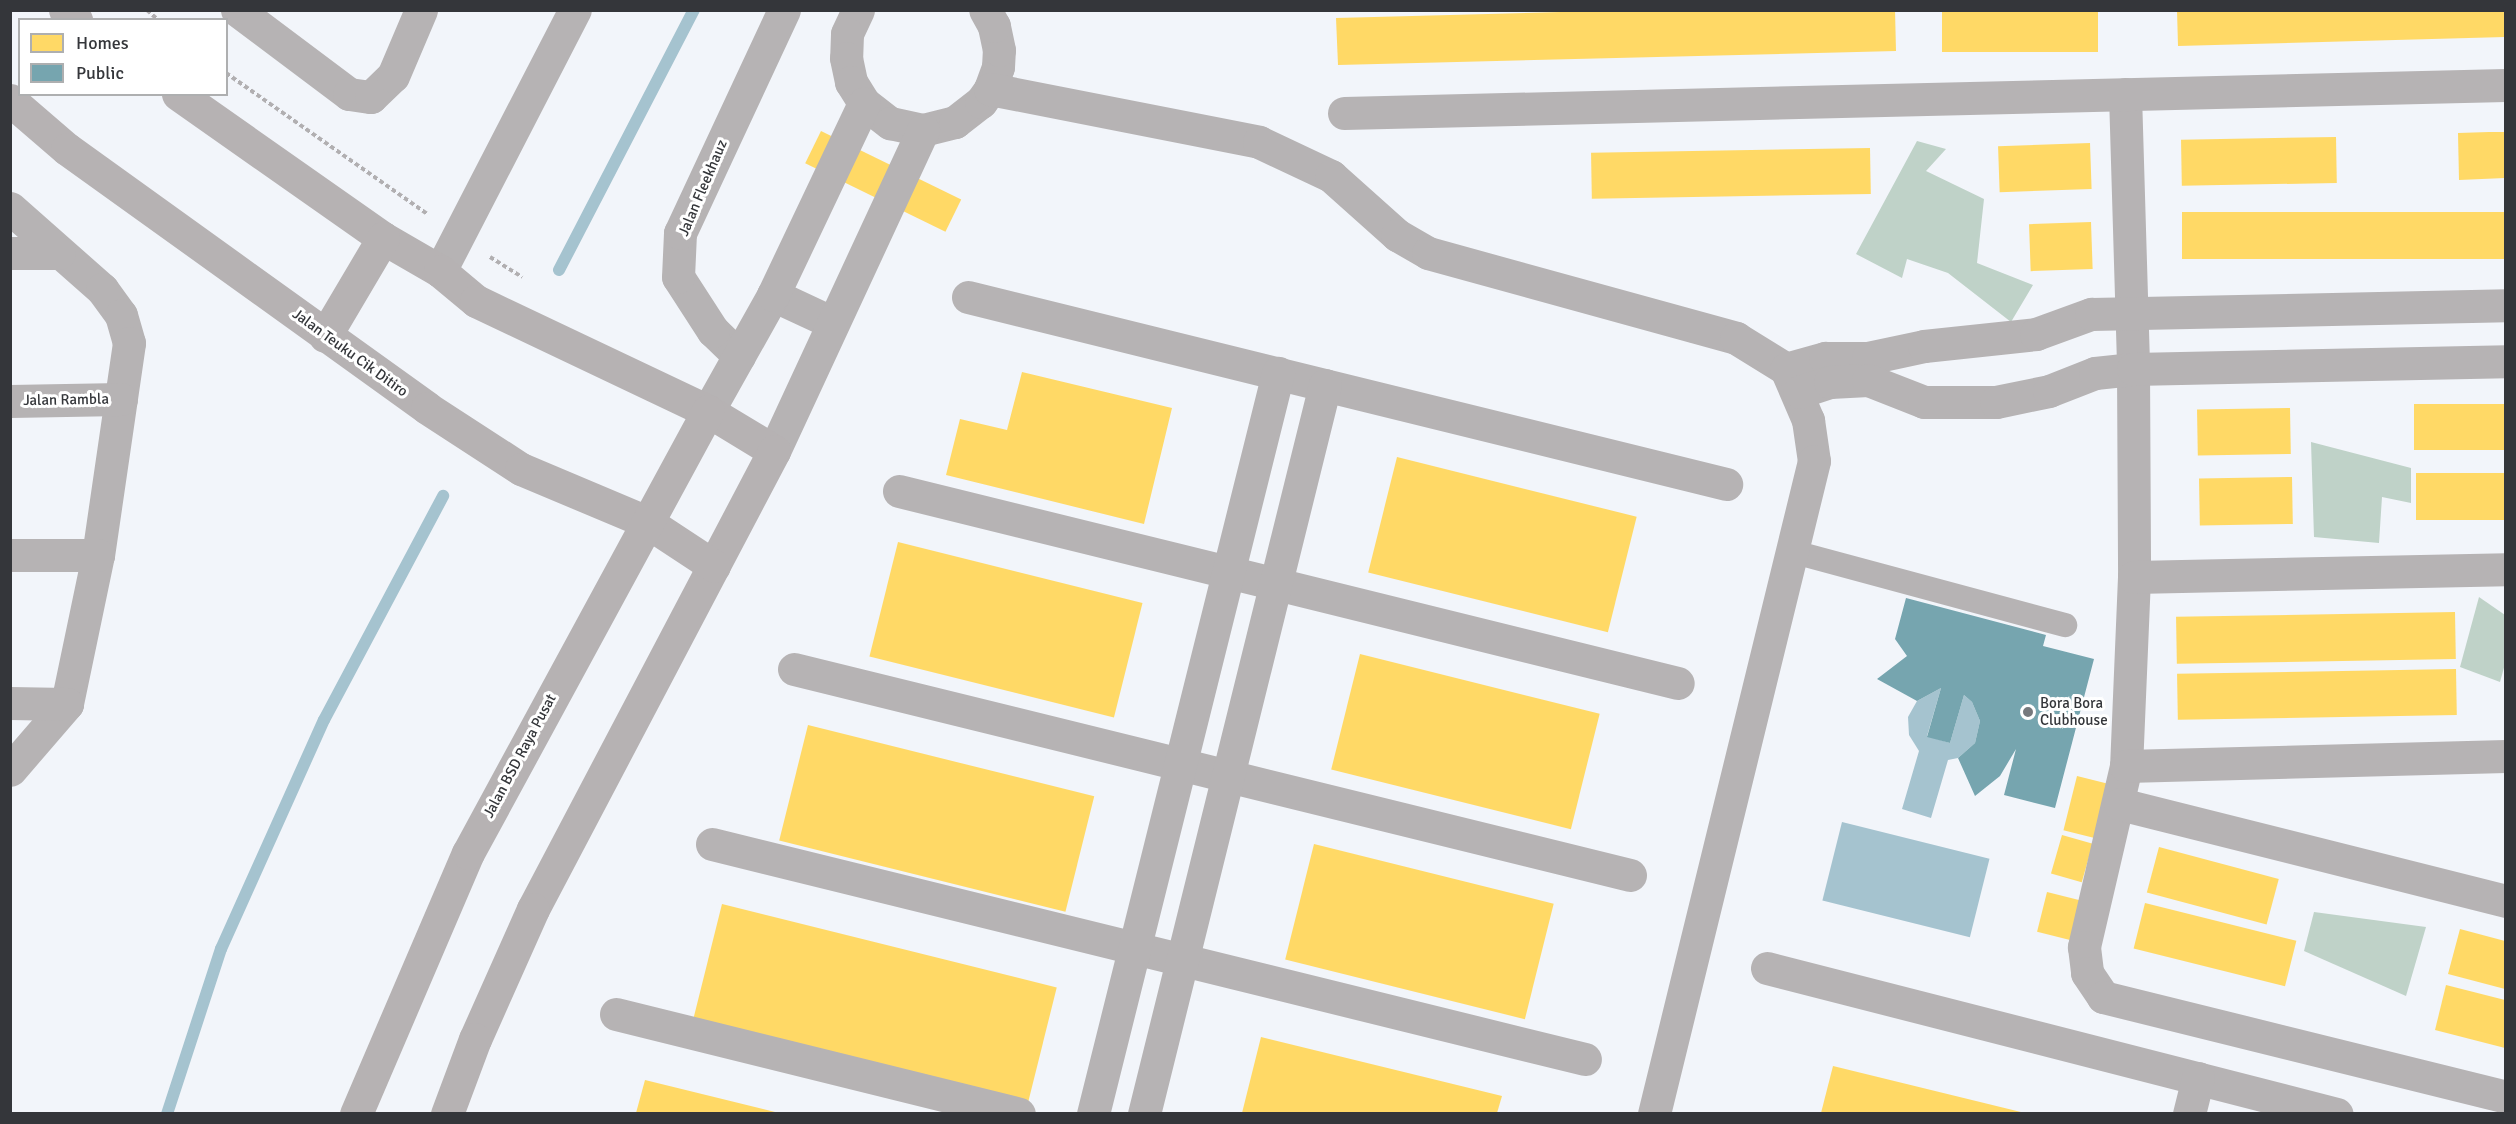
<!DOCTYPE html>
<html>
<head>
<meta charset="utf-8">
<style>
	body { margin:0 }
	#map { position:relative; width:2516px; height:1124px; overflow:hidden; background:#f2f5fa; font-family:Signika,sans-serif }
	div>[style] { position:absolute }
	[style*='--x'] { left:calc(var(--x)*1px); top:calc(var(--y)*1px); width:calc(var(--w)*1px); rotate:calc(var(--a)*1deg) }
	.forest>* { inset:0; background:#bfd2c8 }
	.water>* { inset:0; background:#a5c3cf; transform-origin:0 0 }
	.homes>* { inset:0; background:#ffd966; transform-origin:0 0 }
	.public>* { inset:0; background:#76a5af }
	.stream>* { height:12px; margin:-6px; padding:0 6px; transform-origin:6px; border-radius:6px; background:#a5c3cf }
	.path>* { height:4px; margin-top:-2px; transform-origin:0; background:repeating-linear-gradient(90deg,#b1afb1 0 4.5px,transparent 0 7.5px) }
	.service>* { height:24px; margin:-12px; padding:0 12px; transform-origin:12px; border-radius:12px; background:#b6b3b4 }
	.minor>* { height:33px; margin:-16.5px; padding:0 16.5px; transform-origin:16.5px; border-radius:16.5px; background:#b6b3b4 }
	.secondary>* { height:33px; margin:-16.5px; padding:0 16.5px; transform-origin:16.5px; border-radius:16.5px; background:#b6b2b3 }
	.dots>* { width:16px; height:16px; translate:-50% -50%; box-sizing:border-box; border:3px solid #fff; border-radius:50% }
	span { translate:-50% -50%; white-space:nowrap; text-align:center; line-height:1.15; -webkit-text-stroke:6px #fff; paint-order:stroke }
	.street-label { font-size:15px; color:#34363a }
	.poi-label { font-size:15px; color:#34363a }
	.left { translate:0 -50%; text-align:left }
	.frame { position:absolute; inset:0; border:12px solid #34363a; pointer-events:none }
	.legend { position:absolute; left:18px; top:18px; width:210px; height:78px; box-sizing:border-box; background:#fff; border:2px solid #aeafb0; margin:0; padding:8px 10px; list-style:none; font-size:18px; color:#34363a }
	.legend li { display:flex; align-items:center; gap:12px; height:30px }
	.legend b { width:30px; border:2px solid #aeafb0 }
</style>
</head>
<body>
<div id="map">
	<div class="forest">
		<i style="clip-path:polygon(1917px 141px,1946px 149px,1926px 171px,1984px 199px,1977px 263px,2033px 285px,2011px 322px,1948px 273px,1907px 259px,1902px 278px,1856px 254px)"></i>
		<i style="clip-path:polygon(2311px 442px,2411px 468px,2411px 503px,2382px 497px,2379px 543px,2314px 537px)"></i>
		<i style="clip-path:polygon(2479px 597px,2505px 615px,2505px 664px,2500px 682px,2460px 667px)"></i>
		<i style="clip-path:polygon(2314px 912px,2426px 927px,2406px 996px,2304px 951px)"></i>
	</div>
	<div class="water">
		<i style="clip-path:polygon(1941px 688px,1927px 736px,1950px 743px,1964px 695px,1972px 702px,1980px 721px,1975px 743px,1958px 758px,1948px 760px,1931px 818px,1902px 809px,1919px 751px,1909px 735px,1908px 717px,1917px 701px)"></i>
		<i style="left:1842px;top:822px;width:152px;height:81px;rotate:14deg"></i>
	</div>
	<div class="homes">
		<i style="clip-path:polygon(1633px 10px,1895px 10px,1896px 51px,1338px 65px,1336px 18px)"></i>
		<i style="left:1942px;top:10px;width:156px;height:42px"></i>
		<i style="clip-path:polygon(2177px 10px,2505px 10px,2505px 37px,2178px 46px)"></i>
		<i style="left:821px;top:131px;width:156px;height:36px;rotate:26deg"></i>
		<i style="clip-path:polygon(2489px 132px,2505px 132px,2505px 178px,2459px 180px,2458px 133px)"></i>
		<i style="left:2336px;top:137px;width:46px;height:155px;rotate:89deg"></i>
		<i style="left:2090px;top:143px;width:46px;height:92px;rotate:88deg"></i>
		<i style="left:1870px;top:148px;width:46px;height:279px;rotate:89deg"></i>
		<i style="left:2505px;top:212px;width:47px;height:323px;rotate:90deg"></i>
		<i style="left:2091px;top:222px;width:47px;height:62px;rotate:88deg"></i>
		<i style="clip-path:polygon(1022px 372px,1172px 408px,1144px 524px,946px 475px,960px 419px,1007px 430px)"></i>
		<i style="left:2505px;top:404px;width:46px;height:91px;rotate:90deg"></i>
		<i style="left:2290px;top:408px;width:46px;height:93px;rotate:89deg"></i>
		<i style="left:1397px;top:457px;width:247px;height:119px;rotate:14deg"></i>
		<i style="left:2505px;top:473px;width:47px;height:89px;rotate:90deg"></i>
		<i style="left:2292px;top:477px;width:47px;height:93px;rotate:89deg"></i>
		<i style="left:898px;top:542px;width:252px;height:118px;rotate:14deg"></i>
		<i style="left:2455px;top:612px;width:47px;height:279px;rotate:89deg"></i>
		<i style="left:1360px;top:654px;width:247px;height:119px;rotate:14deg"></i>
		<i style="left:2456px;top:669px;width:46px;height:279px;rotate:89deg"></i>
		<i style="left:808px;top:725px;width:295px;height:119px;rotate:14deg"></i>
		<i style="left:2077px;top:776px;width:33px;height:56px;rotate:14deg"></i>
		<i style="left:2062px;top:835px;width:32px;height:40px;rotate:16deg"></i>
		<i style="left:1314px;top:844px;width:247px;height:119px;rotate:14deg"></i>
		<i style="left:2159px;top:847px;width:124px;height:47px;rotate:15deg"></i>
		<i style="left:2047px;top:892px;width:36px;height:41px;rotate:14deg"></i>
		<i style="left:2145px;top:903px;width:156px;height:47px;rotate:14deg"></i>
		<i style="left:722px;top:904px;width:345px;height:118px;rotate:14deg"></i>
		<i style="clip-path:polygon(2460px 929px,2505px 941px,2505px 989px,2448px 974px)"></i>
		<i style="clip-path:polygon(2446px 985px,2505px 1000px,2505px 1048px,2435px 1030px)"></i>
		<i style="clip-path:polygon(1261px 1037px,1502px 1096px,1497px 1113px,1242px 1113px)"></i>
		<i style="clip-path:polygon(1833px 1066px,2025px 1113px,1821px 1113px)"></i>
		<i style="clip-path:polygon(645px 1080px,779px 1113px,636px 1113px)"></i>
	</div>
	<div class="public">
		<i style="clip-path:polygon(1906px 598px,2046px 635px,2043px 646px,2094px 659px,2055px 808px,2004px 795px,2016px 749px,2000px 776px,1975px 796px,1958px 758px,1975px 743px,1980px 721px,1972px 702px,1964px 695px,1950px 743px,1927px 737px,1941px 688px,1917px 701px,1877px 679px,1907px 656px,1895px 639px)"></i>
	</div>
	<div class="stream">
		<i style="--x:559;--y:270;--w:293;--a:-62.6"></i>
		<i style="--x:167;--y:1114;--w:174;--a:-71.9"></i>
		<i style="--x:221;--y:949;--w:251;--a:-65.8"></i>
		<i style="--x:324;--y:720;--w:254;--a:-62"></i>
	</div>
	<div class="path">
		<i style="--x:147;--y:10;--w:15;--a:42"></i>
		<i style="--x:226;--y:73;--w:246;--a:35"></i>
		<i style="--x:490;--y:257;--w:38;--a:32"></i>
	</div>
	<div class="service">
		<i style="--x:1794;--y:552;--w:281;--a:15.1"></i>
	</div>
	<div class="minor">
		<i style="--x:237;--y:10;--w:140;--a:36.9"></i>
		<i style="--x:349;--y:94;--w:22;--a:8"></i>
		<i style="--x:371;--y:97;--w:30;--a:-44"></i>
		<i style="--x:393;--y:76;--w:72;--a:-67"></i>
		<i style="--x:858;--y:10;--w:26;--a:115"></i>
		<i style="--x:847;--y:34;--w:24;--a:92"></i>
		<i style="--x:846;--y:58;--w:25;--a:78"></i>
		<i style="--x:851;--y:82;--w:25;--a:58"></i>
		<i style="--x:864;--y:103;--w:33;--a:38"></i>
		<i style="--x:890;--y:123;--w:34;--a:12"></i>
		<i style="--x:923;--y:130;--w:33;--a:-14"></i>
		<i style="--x:955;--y:122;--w:33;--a:-38"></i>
		<i style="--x:981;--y:102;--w:16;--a:-55"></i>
		<i style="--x:990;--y:89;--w:23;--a:-70"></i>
		<i style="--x:998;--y:67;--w:17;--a:-87"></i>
		<i style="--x:999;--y:50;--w:25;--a:-102"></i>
		<i style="--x:994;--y:26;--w:18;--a:-119"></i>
		<i style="--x:990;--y:89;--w:274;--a:11.1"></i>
		<i style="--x:1259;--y:142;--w:80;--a:25.3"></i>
		<i style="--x:1331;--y:176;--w:89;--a:41.8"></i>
		<i style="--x:1397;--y:235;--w:36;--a:30"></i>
		<i style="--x:1428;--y:253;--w:320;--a:15.4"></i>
		<i style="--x:1736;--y:338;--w:59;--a:31.8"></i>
		<i style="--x:1786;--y:369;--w:56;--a:66.7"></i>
		<i style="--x:1808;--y:420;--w:41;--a:81.7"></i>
		<i style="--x:1814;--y:461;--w:672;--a:103.77"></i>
		<i style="--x:2125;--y:94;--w:275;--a:88.3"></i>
		<i style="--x:2133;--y:369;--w:208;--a:89.7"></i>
		<i style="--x:2134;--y:577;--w:189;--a:92.4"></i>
		<i style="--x:2126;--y:766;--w:186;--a:103.1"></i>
		<i style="--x:2084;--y:947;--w:26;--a:83"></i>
		<i style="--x:2087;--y:973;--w:29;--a:56"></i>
		<i style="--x:2103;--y:997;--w:415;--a:13.9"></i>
		<i style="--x:1344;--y:113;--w:1162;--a:-1.38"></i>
		<i style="--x:10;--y:208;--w:123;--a:41.4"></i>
		<i style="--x:102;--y:289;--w:32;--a:54"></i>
		<i style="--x:121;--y:315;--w:29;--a:74"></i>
		<i style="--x:129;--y:343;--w:214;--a:98.3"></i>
		<i style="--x:98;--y:555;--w:152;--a:101.8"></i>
		<i style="--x:67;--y:704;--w:87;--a:130.8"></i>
		<i style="--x:10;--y:253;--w:49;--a:0"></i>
		<i style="--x:440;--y:271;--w:294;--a:-62.7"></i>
		<i style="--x:773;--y:295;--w:66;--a:25"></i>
		<i style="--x:968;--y:297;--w:781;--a:13.86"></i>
		<i style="--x:739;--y:356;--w:36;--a:-136"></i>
		<i style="--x:713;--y:331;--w:64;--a:-122.9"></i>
		<i style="--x:678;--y:277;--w:44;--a:-87.4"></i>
		<i style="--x:680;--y:233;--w:246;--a:-65"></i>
		<i style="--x:1786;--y:369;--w:41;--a:-15.8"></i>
		<i style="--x:1825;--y:358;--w:43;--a:0"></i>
		<i style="--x:1868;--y:358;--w:57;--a:-12.1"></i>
		<i style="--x:1924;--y:346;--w:113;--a:-6.1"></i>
		<i style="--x:2036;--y:334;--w:59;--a:-20"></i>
		<i style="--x:2091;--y:314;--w:415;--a:-1.2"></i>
		<i style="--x:1799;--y:392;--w:33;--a:-18"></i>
		<i style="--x:1830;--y:382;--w:38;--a:-3"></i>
		<i style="--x:1868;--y:380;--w:60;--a:21.4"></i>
		<i style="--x:1924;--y:402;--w:72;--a:0"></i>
		<i style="--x:1996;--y:402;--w:54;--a:-11.7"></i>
		<i style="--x:2049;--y:391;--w:49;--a:-21.4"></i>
		<i style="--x:2095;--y:373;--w:38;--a:-6"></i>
		<i style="--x:2133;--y:369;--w:373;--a:-1.2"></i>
		<i style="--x:10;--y:401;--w:111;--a:-1"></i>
		<i style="--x:708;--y:411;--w:133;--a:-60.7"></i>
		<i style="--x:773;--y:295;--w:212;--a:-64.6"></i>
		<i style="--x:774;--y:451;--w:354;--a:-65.1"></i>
		<i style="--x:899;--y:491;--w:802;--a:13.85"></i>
		<i style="--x:10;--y:555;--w:88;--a:0"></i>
		<i style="--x:2134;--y:577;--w:372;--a:-1.2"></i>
		<i style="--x:794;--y:669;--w:861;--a:13.84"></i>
		<i style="--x:10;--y:703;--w:57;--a:1"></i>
		<i style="--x:2126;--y:766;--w:380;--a:-1.5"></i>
		<i style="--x:2120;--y:804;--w:398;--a:14.1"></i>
		<i style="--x:712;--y:844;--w:899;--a:13.84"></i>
		<i style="--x:1767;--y:968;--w:588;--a:14.37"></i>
		<i style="--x:616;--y:1014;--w:415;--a:13.9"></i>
		<i style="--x:1093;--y:1114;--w:764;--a:-75.98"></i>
		<i style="--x:1144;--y:1114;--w:751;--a:-76.06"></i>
		<i style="--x:2189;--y:1114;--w:37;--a:-76"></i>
	</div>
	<div class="secondary">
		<i style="--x:65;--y:10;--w:15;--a:42"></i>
		<i style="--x:178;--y:94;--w:251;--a:35.1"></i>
		<i style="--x:383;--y:238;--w:66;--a:30.1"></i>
		<i style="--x:440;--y:271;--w:47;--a:39.8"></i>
		<i style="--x:476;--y:301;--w:257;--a:25.4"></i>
		<i style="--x:708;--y:411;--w:77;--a:31.2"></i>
		<i style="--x:774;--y:451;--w:518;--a:117.75"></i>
		<i style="--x:533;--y:909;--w:142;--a:114"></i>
		<i style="--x:475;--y:1039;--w:80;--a:110.5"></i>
		<i style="--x:10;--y:100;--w:75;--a:40.7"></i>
		<i style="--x:67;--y:149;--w:443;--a:35.7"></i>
		<i style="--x:427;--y:408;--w:112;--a:33"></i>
		<i style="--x:521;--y:469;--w:137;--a:22.8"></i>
		<i style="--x:647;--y:522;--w:80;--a:33.3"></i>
		<i style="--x:325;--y:336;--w:114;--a:-59.4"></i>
		<i style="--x:356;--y:1114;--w:284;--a:-66.8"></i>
		<i style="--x:468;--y:853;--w:503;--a:-61.5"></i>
	</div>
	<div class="dots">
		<i style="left:2028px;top:712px;background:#76797d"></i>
	</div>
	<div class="street-label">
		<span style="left:703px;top:188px;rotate:-67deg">Jalan Fleekhauz</span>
		<span style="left:350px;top:353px;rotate:36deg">Jalan Teuku Cik Ditiro</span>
		<span style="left:66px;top:400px;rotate:-1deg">Jalan Rambla</span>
		<span style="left:520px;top:756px;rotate:-62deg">Jalan BSD Raya Pusat</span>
	</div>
	<div class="poi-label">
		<span class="left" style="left:2040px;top:712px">Bora Bora<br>Clubhouse</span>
	</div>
	<div class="frame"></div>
	<ul class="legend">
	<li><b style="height:16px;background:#ffd966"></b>Homes</li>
	<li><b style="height:16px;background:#76a5af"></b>Public</li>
	</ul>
</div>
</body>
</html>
